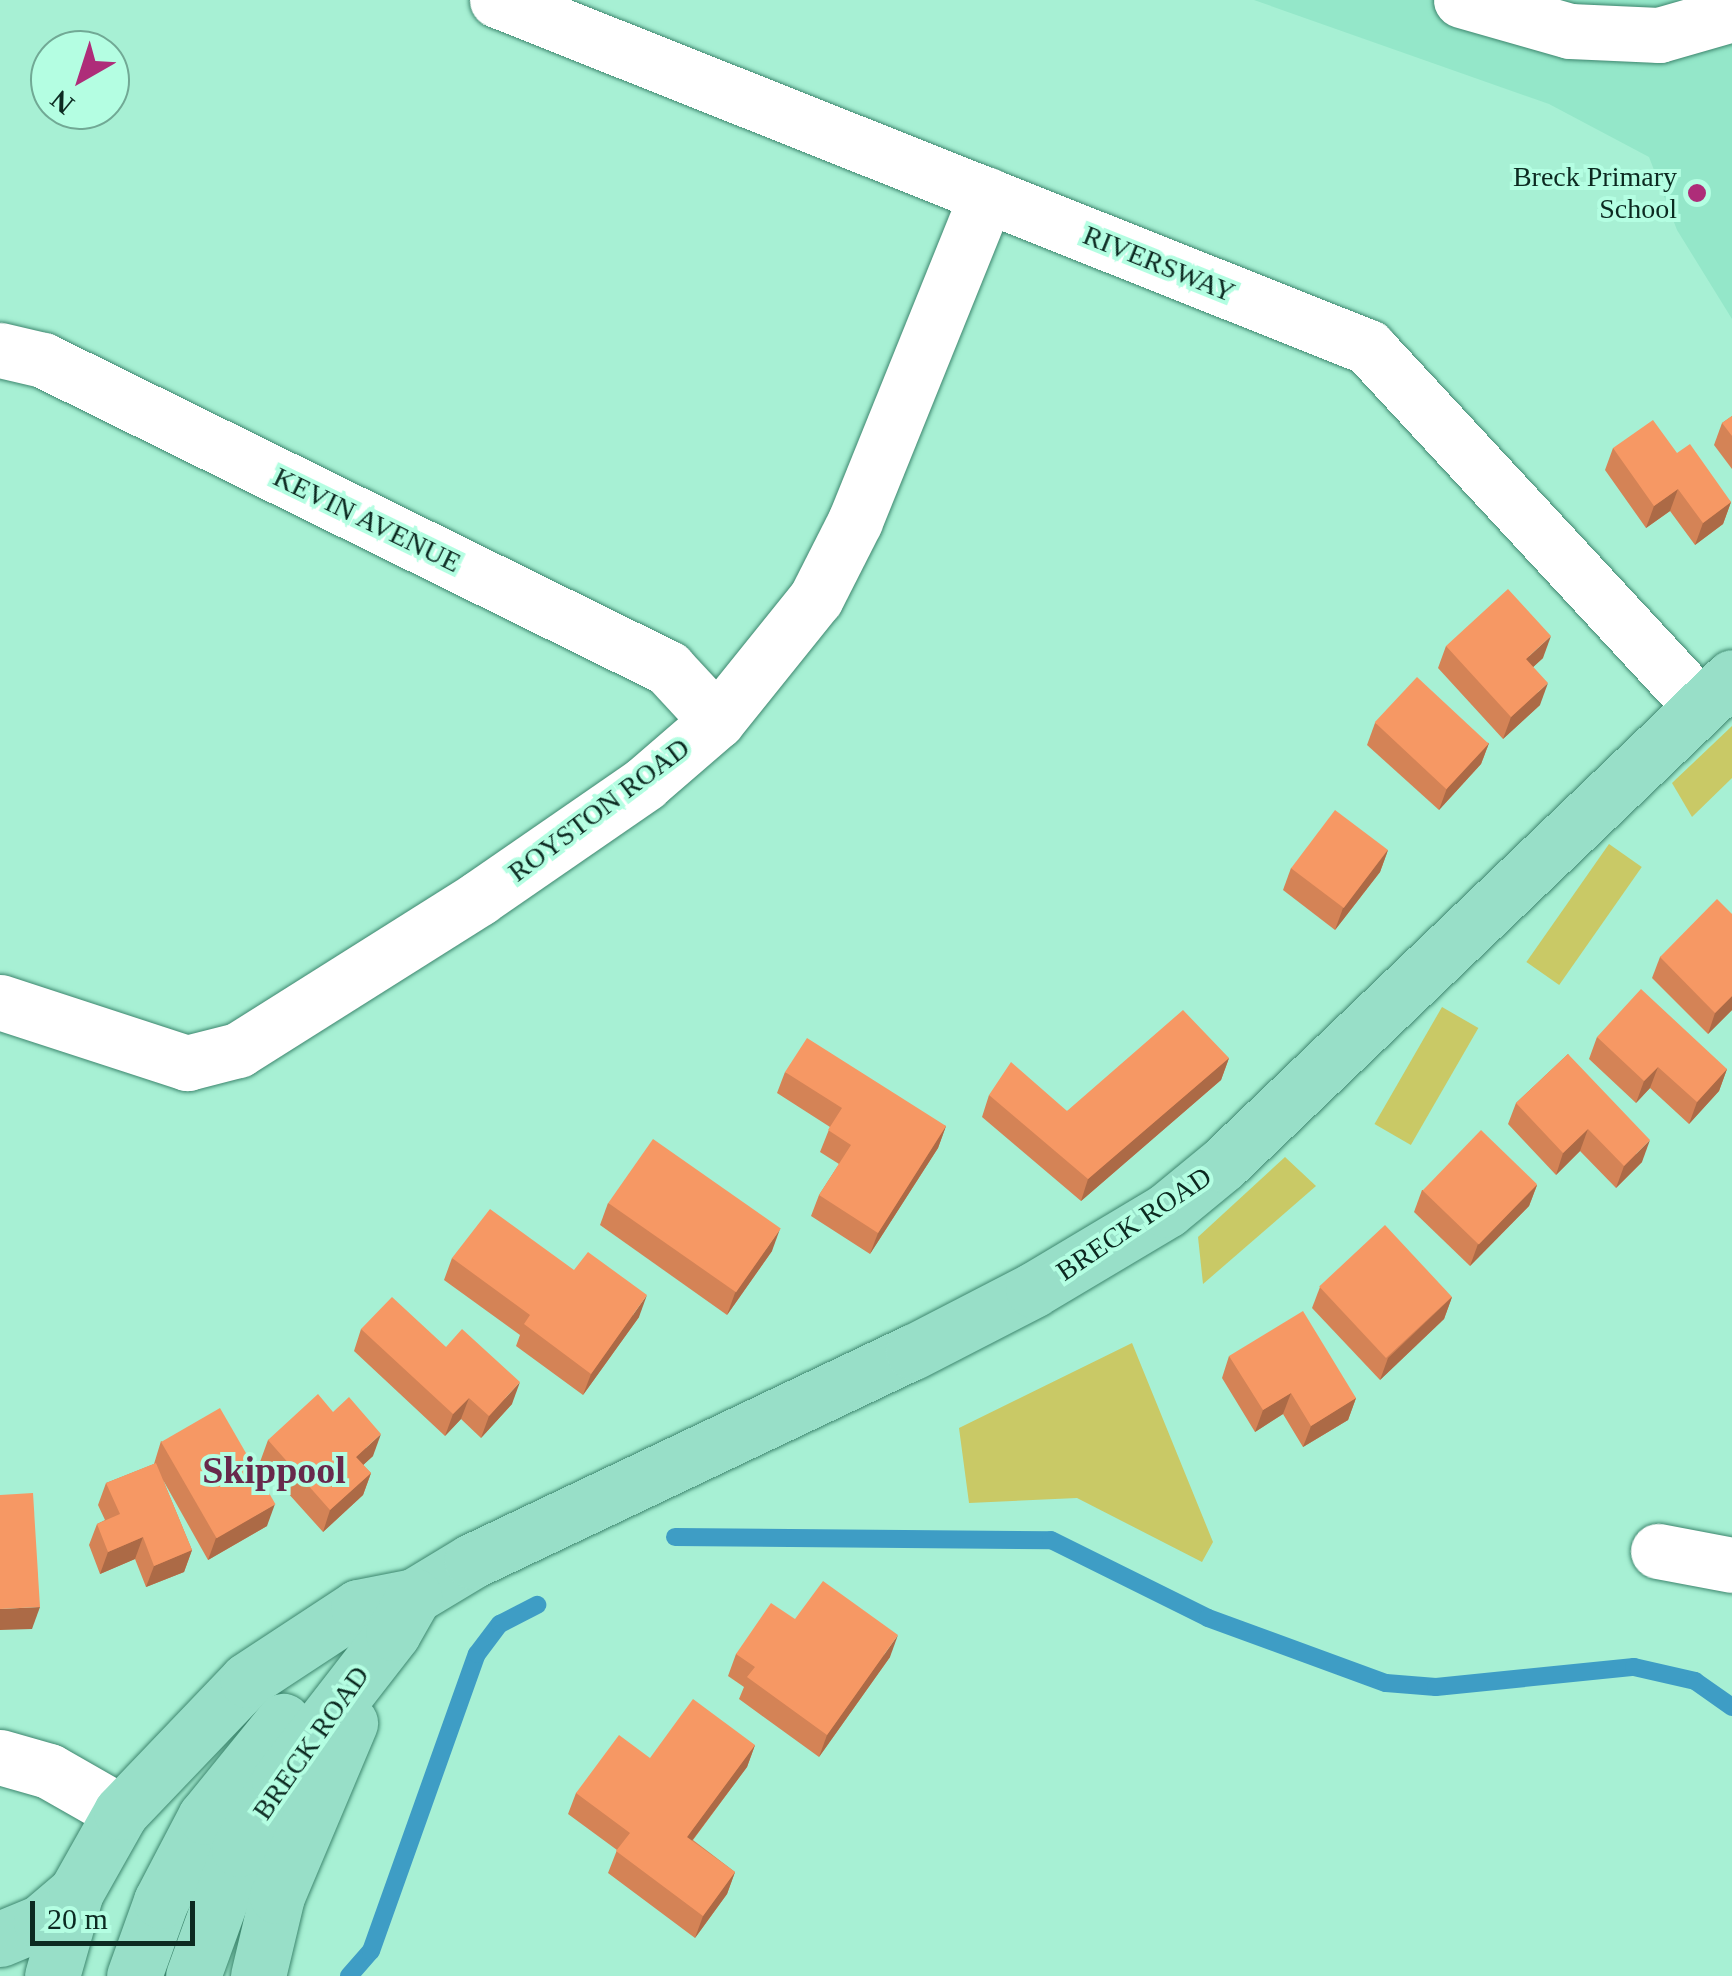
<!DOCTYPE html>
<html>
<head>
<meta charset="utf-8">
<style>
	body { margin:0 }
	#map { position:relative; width:1732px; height:1976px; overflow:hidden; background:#a7f0d4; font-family:"Times New Roman",serif }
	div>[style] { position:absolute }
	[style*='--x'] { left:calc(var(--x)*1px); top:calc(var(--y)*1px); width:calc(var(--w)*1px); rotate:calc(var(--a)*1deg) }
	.built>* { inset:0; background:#94e7c9 }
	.green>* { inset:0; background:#c9c966; transform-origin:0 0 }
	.stream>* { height:18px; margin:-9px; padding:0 9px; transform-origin:9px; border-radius:9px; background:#3e9dc5 }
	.roads { filter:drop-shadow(0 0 2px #3d866e) drop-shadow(0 0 2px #3d866e) }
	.minor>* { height:55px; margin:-27.5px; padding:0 27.5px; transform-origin:27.5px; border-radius:27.5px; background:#fff }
	.major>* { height:55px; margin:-27.5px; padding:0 27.5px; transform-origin:27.5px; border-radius:27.5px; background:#98dfc8 }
	.wall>* { inset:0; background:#d48356 }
	.shaded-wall>* { inset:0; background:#ac6a46 }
	.building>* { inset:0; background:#f69864; transform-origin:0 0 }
	.dots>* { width:28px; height:28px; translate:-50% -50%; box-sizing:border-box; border:5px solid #b4fee2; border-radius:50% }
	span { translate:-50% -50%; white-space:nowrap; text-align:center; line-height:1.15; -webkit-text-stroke:8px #b4fee2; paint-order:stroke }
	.poi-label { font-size:28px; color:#0c2a21 }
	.right { translate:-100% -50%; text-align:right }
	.street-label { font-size:28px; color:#0c2a21 }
	.district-label { font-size:38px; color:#68294c; font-weight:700 }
	.north { position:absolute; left:30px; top:30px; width:100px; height:100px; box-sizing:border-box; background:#b4fee2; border:2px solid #71a995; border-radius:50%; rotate:219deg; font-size:28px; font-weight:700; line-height:40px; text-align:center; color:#0c2a21 }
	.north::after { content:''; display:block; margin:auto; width:35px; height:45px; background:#ae2d79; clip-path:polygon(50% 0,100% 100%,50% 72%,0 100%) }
	.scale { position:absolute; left:30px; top:1901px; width:165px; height:45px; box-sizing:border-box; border:5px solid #0c2a21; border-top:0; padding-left:12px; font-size:30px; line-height:35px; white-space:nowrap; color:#0c2a21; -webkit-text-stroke:8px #b4fee2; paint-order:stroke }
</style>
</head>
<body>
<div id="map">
	<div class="built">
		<i style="clip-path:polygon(1254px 0,1732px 0,1732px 319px,1677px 230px,1649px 157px,1549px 104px)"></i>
	</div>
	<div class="green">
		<i style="clip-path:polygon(1732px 726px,1732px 778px,1692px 817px,1672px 783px)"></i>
		<i style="left:1609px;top:844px;width:40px;height:144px;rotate:35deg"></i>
		<i style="left:1442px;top:1007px;width:42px;height:135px;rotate:30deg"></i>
		<i style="clip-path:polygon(1285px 1157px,1316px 1186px,1203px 1284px,1198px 1237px)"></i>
		<i style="clip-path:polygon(1132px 1343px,1213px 1542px,1202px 1562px,1077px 1498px,969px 1503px,959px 1428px)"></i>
	</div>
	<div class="stream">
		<i style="--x:675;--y:1537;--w:376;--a:0.5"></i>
		<i style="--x:1051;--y:1540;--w:175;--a:26.4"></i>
		<i style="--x:1208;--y:1618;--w:189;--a:20.1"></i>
		<i style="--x:1386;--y:1683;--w:50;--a:4.6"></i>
		<i style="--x:1436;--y:1687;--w:199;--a:-5.8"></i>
		<i style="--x:1634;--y:1667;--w:63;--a:12.9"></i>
		<i style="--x:1695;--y:1681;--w:45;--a:35.1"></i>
		<i style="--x:349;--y:1976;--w:33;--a:-49"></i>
		<i style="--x:371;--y:1951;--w:315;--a:-70.4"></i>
		<i style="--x:477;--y:1654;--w:38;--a:-53"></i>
		<i style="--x:500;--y:1624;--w:42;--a:-27.2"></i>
	</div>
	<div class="roads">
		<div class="minor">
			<i style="--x:497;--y:0;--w:938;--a:21.72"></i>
			<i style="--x:1368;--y:347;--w:488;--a:47.2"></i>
			<i style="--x:1461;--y:0;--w:113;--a:15.9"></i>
			<i style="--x:1570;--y:31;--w:89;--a:2.6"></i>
			<i style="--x:1659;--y:35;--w:76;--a:-16"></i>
			<i style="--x:0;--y:350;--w:44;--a:13.1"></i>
			<i style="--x:43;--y:360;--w:697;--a:26.23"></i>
			<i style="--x:668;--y:668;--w:72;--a:47.2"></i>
			<i style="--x:0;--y:1002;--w:197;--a:18.1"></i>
			<i style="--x:187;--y:1063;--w:53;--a:-14.3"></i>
			<i style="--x:238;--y:1050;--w:285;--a:-32.2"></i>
			<i style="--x:479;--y:898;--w:201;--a:-34.6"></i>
			<i style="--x:644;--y:784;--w:96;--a:-40.8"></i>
			<i style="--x:717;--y:721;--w:158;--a:-51.2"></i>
			<i style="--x:816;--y:598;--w:86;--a:-63.1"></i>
			<i style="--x:855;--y:521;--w:352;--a:-68"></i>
			<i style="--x:1658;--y:1551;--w:75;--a:10.7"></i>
			<i style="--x:0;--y:1757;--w:51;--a:15.9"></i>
			<i style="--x:49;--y:1771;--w:83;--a:29.7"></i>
		</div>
		<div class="major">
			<i style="--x:0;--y:1939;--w:44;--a:-22.5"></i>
			<i style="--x:41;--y:1922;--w:46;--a:-40.6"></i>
			<i style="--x:52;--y:1976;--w:87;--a:-74.1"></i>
			<i style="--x:76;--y:1892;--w:92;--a:-60.6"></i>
			<i style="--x:121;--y:1812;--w:182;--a:-46.3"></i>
			<i style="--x:247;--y:1680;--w:133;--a:-33.3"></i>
			<i style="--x:358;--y:1607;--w:57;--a:-11.1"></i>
			<i style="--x:414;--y:1596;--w:68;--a:-31.1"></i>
			<i style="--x:472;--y:1561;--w:488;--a:-25.4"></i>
			<i style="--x:913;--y:1352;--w:135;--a:-27.3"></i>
			<i style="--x:1033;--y:1290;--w:156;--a:-30.8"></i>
			<i style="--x:1167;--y:1210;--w:72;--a:-39.4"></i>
			<i style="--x:1223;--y:1164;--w:704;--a:-43.73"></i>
			<i style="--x:134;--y:1976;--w:80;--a:-70.2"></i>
			<i style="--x:161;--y:1901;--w:95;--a:-62.4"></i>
			<i style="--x:205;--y:1817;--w:124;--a:-50.9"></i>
			<i style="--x:193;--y:1976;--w:135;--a:-70.1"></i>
			<i style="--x:239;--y:1849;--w:80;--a:-59.9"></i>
			<i style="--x:279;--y:1780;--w:186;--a:-52.2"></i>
			<i style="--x:393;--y:1633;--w:43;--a:-60.4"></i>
			<i style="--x:258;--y:1976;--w:82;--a:-76.6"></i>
			<i style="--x:277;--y:1896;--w:188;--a:-67.1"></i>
		</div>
	</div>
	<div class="wall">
		<i style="clip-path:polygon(1732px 416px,1732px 469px,1714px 445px,1722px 423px)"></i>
		<i style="clip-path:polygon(1613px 448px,1677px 453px,1731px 502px,1723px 524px,1695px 545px,1670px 511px,1646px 528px,1605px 470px)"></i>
		<i style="clip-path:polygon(1446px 646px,1543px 658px,1533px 667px,1540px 705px,1503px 739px,1438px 668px)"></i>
		<i style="clip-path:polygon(1375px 723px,1489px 743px,1481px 764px,1439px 810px,1367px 745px)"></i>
		<i style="clip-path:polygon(1388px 850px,1380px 872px,1335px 930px,1283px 890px,1291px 868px)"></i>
		<i style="clip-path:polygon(1732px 914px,1732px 1010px,1708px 1034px,1652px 978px,1660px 957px)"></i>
		<i style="clip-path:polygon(1597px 1037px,1727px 1069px,1719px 1091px,1689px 1124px,1650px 1088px,1636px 1103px,1589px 1059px)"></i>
		<i style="clip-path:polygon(1568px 1054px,1642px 1162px,1616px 1188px,1580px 1151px,1556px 1175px,1508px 1124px,1516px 1103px)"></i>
		<i style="clip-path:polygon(1229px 1058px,1221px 1080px,1081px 1201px,982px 1117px,989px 1095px,1067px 1111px)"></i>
		<i style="clip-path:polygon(785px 1072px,946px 1126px,938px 1148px,870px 1254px,811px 1216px,819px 1195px,839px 1164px,820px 1152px,830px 1127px,777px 1093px)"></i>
		<i style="clip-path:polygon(1537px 1185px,1529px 1206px,1470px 1266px,1414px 1212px,1422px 1190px)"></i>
		<i style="clip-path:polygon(608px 1203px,772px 1251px,727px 1315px,600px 1225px)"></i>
		<i style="clip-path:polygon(452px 1258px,639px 1317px,583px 1395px,516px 1346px,520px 1335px,444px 1280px)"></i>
		<i style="clip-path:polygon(1320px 1287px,1452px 1297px,1444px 1319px,1380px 1380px,1312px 1308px)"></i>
		<i style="clip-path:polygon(361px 1329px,446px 1347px,512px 1404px,481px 1438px,461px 1419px,445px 1436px,354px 1351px)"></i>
		<i style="clip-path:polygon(1229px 1356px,1356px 1398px,1348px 1420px,1303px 1447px,1283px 1414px,1255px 1432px,1222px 1378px)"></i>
		<i style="clip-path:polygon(333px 1412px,373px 1456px,363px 1465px,371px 1473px,363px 1495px,323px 1532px,260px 1462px,268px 1440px)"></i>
		<i style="clip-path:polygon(161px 1441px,267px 1526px,208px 1560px,163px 1480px,192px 1550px,184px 1572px,146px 1587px,135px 1559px,100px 1574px,89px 1545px,97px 1524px,105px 1520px,98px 1505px,106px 1483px,154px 1464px)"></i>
		<i style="clip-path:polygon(795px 1619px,890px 1657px,819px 1757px,739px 1699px,744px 1687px,728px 1676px,736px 1654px)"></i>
		<i style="clip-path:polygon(755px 1745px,747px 1767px,693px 1840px,735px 1872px,727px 1894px,695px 1938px,608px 1873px,617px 1850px,568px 1814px,576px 1793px,650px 1758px)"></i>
	</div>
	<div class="shaded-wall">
		<i style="clip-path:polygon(1678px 489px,1670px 511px,1646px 528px,1654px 506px)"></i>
		<i style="clip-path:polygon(1731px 502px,1723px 524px,1695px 545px,1703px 523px)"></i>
		<i style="clip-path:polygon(1551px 636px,1543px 658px,1518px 681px,1526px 659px)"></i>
		<i style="clip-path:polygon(1548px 683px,1540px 705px,1503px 739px,1511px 717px)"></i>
		<i style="clip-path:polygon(1489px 743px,1481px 764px,1439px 810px,1447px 788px)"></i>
		<i style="clip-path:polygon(1388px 850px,1380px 872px,1335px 930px,1343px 908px)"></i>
		<i style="clip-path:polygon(1732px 996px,1732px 1010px,1708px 1034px,1715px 1013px)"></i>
		<i style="clip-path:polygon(1229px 1058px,1221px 1080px,1081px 1201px,1088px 1179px)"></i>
		<i style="clip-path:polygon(1658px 1067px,1650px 1088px,1636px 1103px,1644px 1081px)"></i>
		<i style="clip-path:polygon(1727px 1069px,1719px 1091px,1689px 1124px,1697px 1102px)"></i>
		<i style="clip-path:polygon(946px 1126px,938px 1148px,870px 1254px,878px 1233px)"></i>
		<i style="clip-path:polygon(1588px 1129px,1580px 1151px,1556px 1175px,1563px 1153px)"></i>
		<i style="clip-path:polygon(1650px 1140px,1642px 1162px,1616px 1188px,1624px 1166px)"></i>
		<i style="clip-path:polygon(1537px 1185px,1529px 1206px,1470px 1266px,1478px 1244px)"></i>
		<i style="clip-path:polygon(780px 1229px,772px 1251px,727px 1315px,735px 1293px)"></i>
		<i style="clip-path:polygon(647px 1295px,639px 1317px,583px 1395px,591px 1374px)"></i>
		<i style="clip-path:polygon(1452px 1297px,1444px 1319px,1380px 1380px,1388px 1358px)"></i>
		<i style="clip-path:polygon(520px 1382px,512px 1404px,481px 1438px,489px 1416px)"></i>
		<i style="clip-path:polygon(1291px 1393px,1283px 1414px,1255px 1432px,1263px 1410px)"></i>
		<i style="clip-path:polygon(469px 1398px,461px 1419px,445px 1436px,453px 1414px)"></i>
		<i style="clip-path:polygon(1356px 1398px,1348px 1420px,1303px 1447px,1311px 1426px)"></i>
		<i style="clip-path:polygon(381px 1434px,373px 1456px,348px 1479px,356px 1457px)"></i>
		<i style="clip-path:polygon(371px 1473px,363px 1495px,323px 1532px,330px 1510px)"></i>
		<i style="clip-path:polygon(275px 1504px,267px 1526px,208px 1560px,216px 1538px)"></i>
		<i style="clip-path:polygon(143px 1537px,135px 1559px,100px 1574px,108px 1552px)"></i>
		<i style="clip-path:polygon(192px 1550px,184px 1572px,146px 1587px,154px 1566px)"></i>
		<i style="clip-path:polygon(40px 1607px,32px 1629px,0 1630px,0 1609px)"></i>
		<i style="clip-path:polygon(898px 1635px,890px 1657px,819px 1757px,827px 1735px)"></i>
		<i style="clip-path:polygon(755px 1745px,747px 1767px,679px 1858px,687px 1837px)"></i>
		<i style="clip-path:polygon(735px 1872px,727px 1894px,695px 1938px,703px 1916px)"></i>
	</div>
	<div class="building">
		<i style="clip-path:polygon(1732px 416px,1732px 436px,1722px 423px)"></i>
		<i style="clip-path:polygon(1653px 420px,1677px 453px,1690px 444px,1731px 502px,1703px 523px,1678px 489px,1654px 506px,1613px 448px)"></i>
		<i style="clip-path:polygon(1508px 589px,1551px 636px,1526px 659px,1548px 683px,1511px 717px,1446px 646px)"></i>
		<i style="left:1417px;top:677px;width:98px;height:62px;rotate:43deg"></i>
		<i style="left:1335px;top:810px;width:66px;height:73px;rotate:37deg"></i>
		<i style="clip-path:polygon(1717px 899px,1732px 914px,1732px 996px,1715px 1013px,1660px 957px)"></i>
		<i style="clip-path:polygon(1641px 989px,1727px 1069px,1697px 1102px,1658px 1067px,1644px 1081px,1597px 1037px)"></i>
		<i style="clip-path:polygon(1183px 1010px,1229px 1058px,1088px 1179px,989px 1095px,1011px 1062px,1067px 1111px)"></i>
		<i style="clip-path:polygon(807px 1038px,946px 1126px,878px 1233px,819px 1195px,851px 1145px,828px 1130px,842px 1108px,785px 1072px)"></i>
		<i style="clip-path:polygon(1568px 1054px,1650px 1140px,1624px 1166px,1588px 1129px,1563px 1153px,1516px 1103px)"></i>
		<i style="left:1481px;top:1130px;width:78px;height:84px;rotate:44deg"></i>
		<i style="left:653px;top:1139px;width:156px;height:78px;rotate:35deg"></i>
		<i style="clip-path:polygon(490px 1209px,574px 1270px,588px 1252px,647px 1295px,591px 1374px,524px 1324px,530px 1315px,452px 1258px)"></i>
		<i style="left:1385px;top:1225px;width:98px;height:90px;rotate:47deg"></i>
		<i style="clip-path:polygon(392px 1297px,446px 1347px,462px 1329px,520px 1382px,489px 1416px,469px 1398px,453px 1414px,361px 1329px)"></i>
		<i style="clip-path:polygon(1303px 1311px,1356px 1398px,1311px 1426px,1291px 1393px,1263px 1410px,1229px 1356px)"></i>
		<i style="clip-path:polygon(318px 1394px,333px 1412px,349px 1397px,381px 1434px,356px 1457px,371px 1473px,330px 1510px,268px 1440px)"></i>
		<i style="left:220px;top:1408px;width:111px;height:68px;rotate:60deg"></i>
		<i style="clip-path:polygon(156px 1463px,192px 1550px,154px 1566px,143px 1537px,108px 1552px,97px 1524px,120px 1514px,106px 1483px)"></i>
		<i style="clip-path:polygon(33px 1493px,40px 1607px,0 1609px,0 1495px)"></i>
		<i style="clip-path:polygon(823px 1581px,898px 1635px,827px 1735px,747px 1677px,755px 1667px,736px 1654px,771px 1603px,795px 1619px)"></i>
		<i style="clip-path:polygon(693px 1699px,755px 1745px,687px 1837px,735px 1872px,703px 1916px,616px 1851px,630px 1833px,576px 1793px,619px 1735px,650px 1758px)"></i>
	</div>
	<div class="dots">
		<i style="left:1697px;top:193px;background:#ae2d79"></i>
	</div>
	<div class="poi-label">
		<span class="right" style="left:1677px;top:193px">Breck Primary<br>School</span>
	</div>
	<div class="street-label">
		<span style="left:1159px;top:264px;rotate:22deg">RIVERSWAY</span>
		<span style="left:367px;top:520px;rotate:26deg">KEVIN AVENUE</span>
		<span style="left:599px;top:810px;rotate:-37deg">ROYSTON ROAD</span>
		<span style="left:1134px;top:1224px;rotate:-34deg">BRECK ROAD</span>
		<span style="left:311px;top:1743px;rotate:-55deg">BRECK ROAD</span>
	</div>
	<div class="district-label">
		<span style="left:274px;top:1471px">Skippool</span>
	</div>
	<div class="north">N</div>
	<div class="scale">20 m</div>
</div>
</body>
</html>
